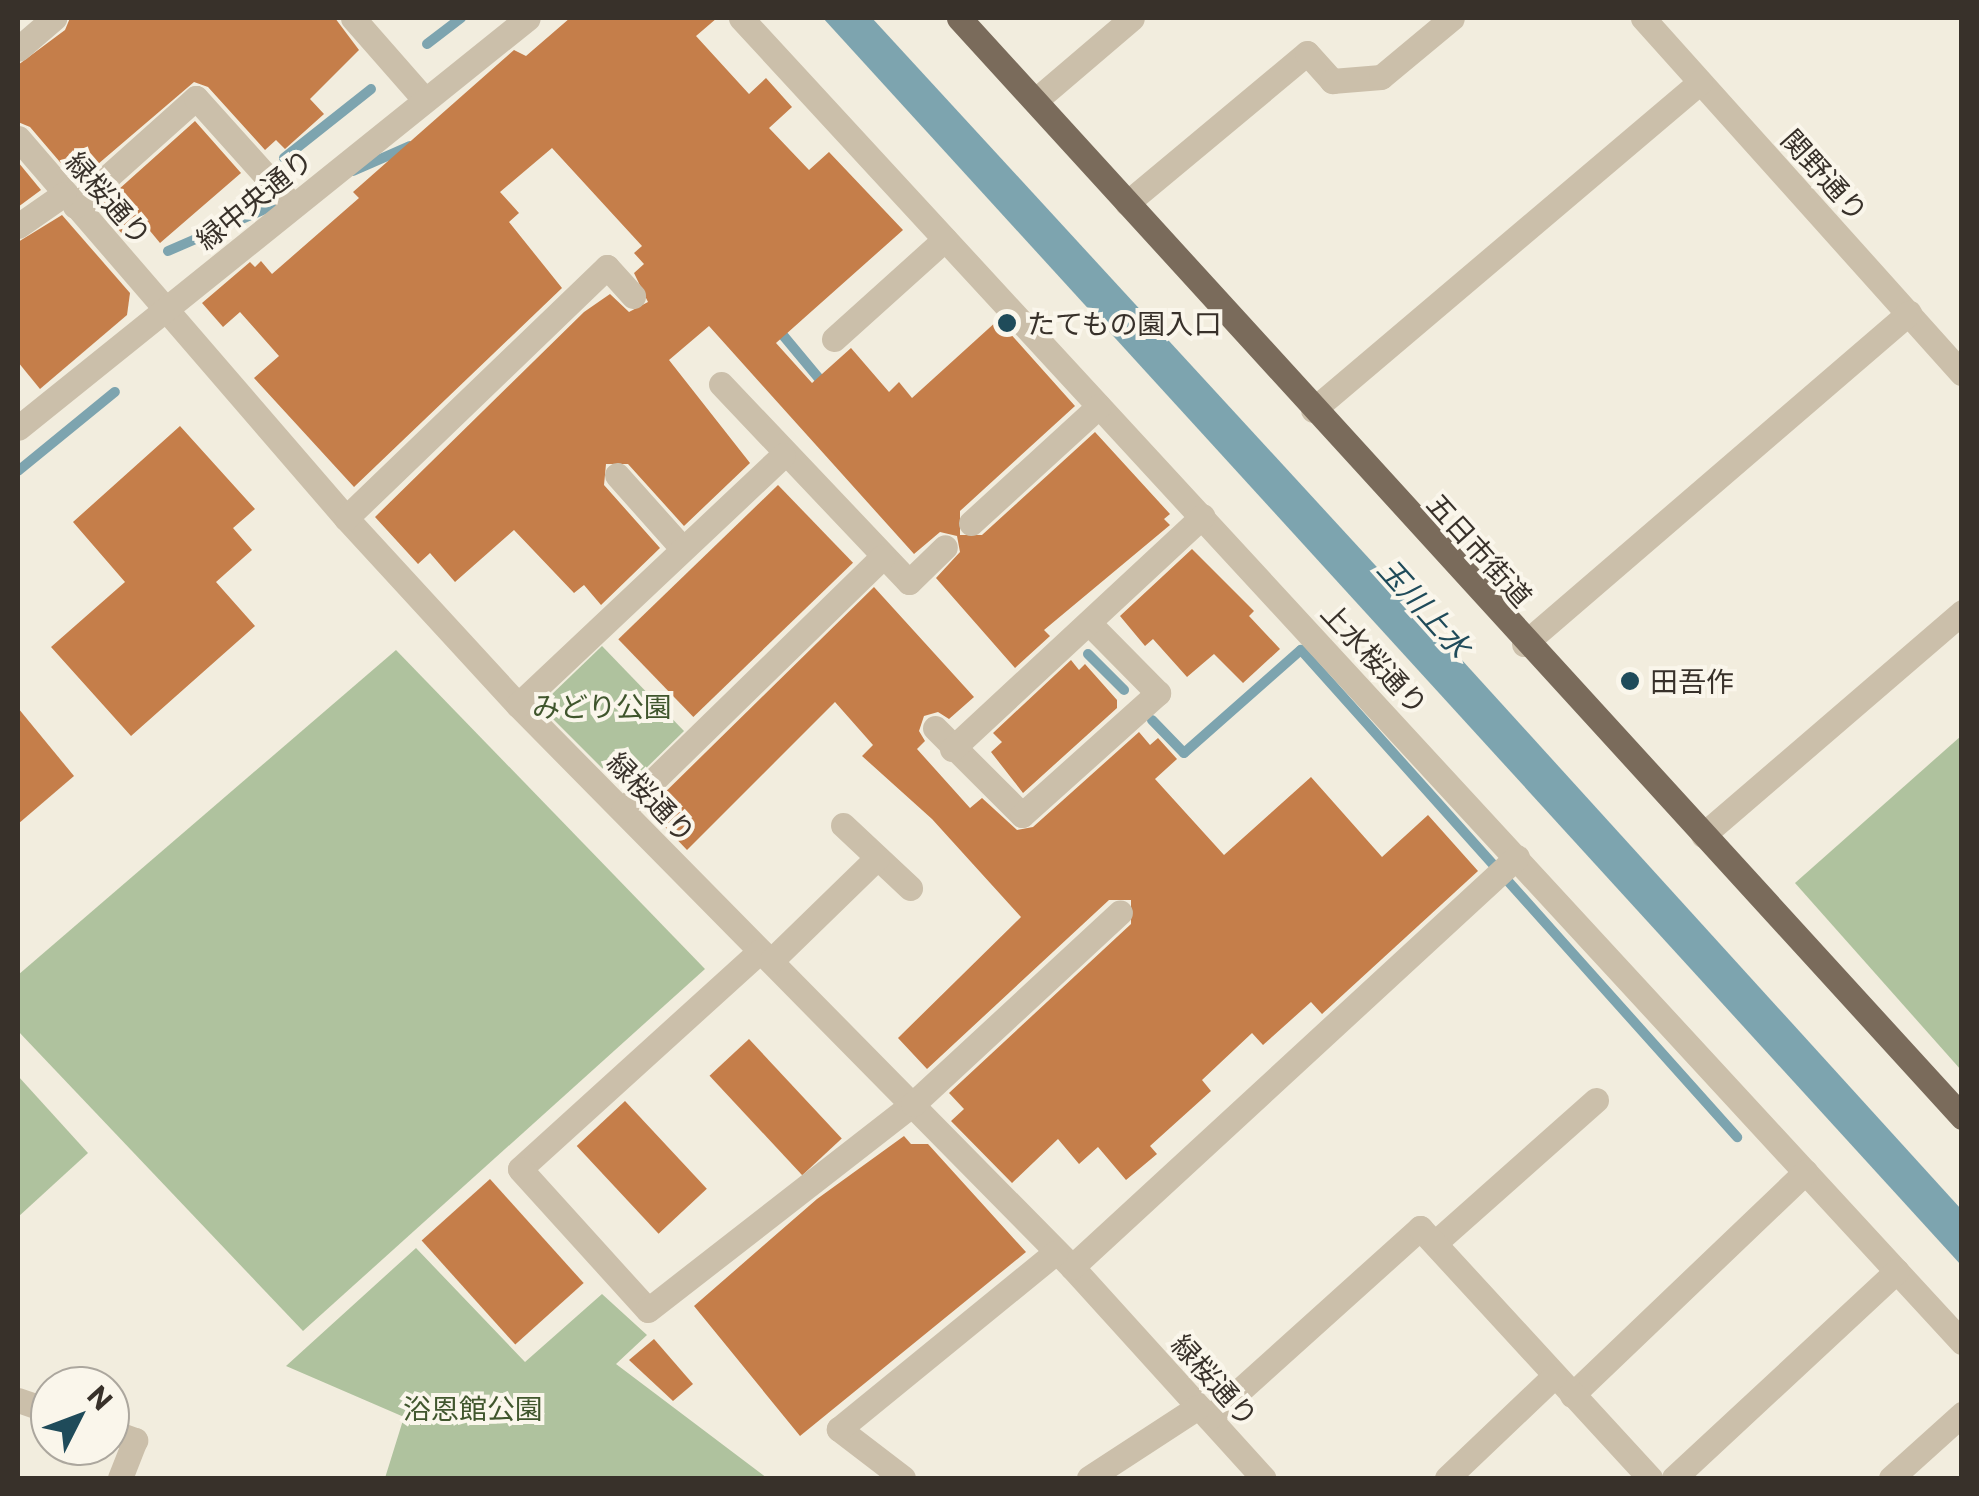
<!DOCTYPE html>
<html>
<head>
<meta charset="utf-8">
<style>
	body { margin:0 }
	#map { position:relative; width:1979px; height:1496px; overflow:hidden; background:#f2edde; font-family:Commissioner,"Noto Sans JP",sans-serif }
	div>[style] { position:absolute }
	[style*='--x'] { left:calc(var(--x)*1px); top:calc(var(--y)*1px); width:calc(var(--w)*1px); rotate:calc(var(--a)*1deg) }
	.green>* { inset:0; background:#afc29e }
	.water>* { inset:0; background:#7da4af }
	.stream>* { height:10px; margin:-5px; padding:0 5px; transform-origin:5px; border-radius:5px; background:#7da4af }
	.building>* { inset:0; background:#c57e4a; transform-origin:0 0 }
	.minor>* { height:25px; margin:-12.5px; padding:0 12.5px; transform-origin:12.5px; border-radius:12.5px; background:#cbbfaa }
	.major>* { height:25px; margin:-12.5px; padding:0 12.5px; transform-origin:12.5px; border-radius:12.5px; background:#7a6b5b }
	.dots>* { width:28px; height:28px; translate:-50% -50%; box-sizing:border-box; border:5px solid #faf6eb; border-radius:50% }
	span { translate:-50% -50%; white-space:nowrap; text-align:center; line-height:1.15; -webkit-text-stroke:8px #faf6eb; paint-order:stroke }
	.street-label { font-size:28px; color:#38312a }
	.poi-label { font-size:28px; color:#38312a }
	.left { translate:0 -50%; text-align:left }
	.park-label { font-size:28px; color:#40562d }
	.water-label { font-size:30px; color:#1f4b5a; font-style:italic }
	.frame { position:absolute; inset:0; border:20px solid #38312a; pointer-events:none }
	.north { position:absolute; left:30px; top:1366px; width:100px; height:100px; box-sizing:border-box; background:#faf6eb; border:2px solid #aca79e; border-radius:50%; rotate:48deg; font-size:28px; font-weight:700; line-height:40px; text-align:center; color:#38312a }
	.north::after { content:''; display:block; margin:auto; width:35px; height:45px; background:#1f4b5a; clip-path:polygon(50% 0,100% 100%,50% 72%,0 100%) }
</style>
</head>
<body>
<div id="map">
	<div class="green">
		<i style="clip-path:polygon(602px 646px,684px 731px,635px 779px,613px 779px,549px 715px,549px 697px)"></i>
		<i style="clip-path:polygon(396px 650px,705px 969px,303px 1331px,18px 1031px,18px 975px)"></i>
		<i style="clip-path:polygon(1961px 736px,1961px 1070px,1795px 883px)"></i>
		<i style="clip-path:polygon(18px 1076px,88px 1153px,18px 1217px)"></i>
		<i style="clip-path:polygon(416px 1248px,525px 1362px,602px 1294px,647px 1335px,616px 1364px,767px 1478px,385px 1478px,404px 1417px,286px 1366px)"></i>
	</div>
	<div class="water">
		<i style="clip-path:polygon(823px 18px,872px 18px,1421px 615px,1961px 1209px,1961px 1265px)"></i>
	</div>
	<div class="stream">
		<i style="--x:427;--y:44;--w:43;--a:-37.4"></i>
		<i style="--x:284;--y:158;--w:111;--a:-38.4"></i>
		<i style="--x:353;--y:171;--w:62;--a:-23.7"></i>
		<i style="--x:168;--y:251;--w:129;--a:-23.4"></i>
		<i style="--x:777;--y:328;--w:78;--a:50.2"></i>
		<i style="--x:18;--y:471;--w:125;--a:-39.2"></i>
		<i style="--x:1088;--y:654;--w:51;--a:45"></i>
		<i style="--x:1152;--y:720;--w:46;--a:45.9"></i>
		<i style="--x:1184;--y:753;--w:156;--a:-41.4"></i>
		<i style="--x:1301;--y:650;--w:654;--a:48.16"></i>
	</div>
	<div class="building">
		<i style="clip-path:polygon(70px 18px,335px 18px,359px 50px,310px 99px,324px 114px,285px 149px,276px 140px,265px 150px,208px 87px,194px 82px,77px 182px,30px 127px,18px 122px,18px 65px,65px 30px)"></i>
		<i style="clip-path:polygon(570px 18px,717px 18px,696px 36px,749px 94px,766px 78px,792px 107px,769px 128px,809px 170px,829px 152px,903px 230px,776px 343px,812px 383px,851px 348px,889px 392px,899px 382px,912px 398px,998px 320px,1075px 406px,960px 511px,960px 535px,982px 535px,1095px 432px,1170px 514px,1164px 519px,1170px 525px,1044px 630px,1050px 636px,1015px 668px,936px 578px,960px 552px,957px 536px,940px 532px,914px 554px,709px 326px,669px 360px,750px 463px,684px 526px,628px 464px,606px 464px,604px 485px,660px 548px,601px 605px,584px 585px,574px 593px,514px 530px,455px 582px,430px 553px,418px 564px,375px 517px,584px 312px,610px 294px,629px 312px,648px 302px,634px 273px,644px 264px,634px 253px,642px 246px,552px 148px,500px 192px,519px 213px,509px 222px,562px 288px,354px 487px,254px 378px,279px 356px,240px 312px,223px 327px,202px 303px,250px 262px,255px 267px,261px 261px,272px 274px,359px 198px,353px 192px,514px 50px,526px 56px)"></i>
		<i style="clip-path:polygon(195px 121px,241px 173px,160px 243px,141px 220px,124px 236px,99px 207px)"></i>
		<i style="clip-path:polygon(18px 162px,41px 190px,18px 207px)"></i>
		<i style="clip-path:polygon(62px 215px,130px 293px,127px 315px,40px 389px,18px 362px,18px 242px)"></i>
		<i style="clip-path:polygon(180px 426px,255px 509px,233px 528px,252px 550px,216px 582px,255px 626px,131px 736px,51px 647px,125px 582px,73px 522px)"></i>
		<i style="left:778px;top:485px;width:108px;height:222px;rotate:46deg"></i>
		<i style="clip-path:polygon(1192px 549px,1254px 611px,1249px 616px,1280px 649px,1243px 683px,1214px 654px,1187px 677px,1153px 639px,1145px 646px,1120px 616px)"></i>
		<i style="clip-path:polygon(874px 587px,974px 697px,949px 719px,938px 712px,924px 716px,919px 731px,925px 741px,917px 749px,970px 808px,982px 798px,1017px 830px,1033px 827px,1139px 732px,1150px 745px,1158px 738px,1177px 759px,1155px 779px,1224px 855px,1311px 777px,1382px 857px,1428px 815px,1478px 871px,1322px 1014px,1311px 1002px,1263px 1045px,1252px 1033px,1202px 1080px,1211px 1091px,1150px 1146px,1157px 1154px,1126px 1180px,1098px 1147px,1079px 1164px,1058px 1139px,1012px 1183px,951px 1121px,964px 1109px,949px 1093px,1131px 924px,1131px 900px,1109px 900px,927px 1069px,898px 1038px,1021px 917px,932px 819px,862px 756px,873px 745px,835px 702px,687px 850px,648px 809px)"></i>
		<i style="clip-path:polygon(1071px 660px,1079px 670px,1085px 664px,1117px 700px,1117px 708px,1023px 793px,991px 752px,1002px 742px,993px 733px)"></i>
		<i style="clip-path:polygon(18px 708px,74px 776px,18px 824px)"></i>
		<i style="left:749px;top:1039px;width:136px;height:54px;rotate:47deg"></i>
		<i style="left:625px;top:1101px;width:120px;height:66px;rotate:47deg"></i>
		<i style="clip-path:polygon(904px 1136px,911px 1144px,928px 1144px,1026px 1252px,800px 1436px,694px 1306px,817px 1199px)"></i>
		<i style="left:490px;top:1179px;width:140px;height:92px;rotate:48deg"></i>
		<i style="clip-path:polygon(654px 1339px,693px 1384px,673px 1401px,629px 1360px)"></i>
	</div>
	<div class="minor">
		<i style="--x:353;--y:18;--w:109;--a:48.7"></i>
		<i style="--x:741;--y:18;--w:1801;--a:47.32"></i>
		<i style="--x:1643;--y:18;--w:477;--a:48.1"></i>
		<i style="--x:18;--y:49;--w:48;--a:-40.7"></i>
		<i style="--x:1036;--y:100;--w:126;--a:-40.5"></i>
		<i style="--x:18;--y:138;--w:502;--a:49.2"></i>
		<i style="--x:346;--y:518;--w:254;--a:47.4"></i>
		<i style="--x:518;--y:705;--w:789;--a:45.41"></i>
		<i style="--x:1072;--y:1267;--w:285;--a:47.8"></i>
		<i style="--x:1127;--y:203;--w:234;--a:-39.8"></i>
		<i style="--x:1307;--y:53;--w:38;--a:48"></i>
		<i style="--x:1332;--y:81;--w:49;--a:-4.7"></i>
		<i style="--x:1381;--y:77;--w:92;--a:-39.7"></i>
		<i style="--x:75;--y:206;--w:162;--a:-41.8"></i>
		<i style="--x:196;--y:98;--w:145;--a:48.1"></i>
		<i style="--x:18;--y:226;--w:56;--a:-34.8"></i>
		<i style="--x:834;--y:339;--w:149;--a:-42"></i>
		<i style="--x:721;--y:384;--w:273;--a:46.5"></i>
		<i style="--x:909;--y:582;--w:50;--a:-44.2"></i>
		<i style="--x:1313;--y:410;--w:507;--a:-40.28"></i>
		<i style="--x:18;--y:428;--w:654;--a:-38.8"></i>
		<i style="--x:617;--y:475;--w:98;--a:48.3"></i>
		<i style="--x:346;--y:518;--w:362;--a:-43.9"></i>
		<i style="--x:607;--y:267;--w:39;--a:48"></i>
		<i style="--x:971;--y:523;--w:173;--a:-42.4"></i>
		<i style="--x:1524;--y:644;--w:508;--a:-40.69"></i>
		<i style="--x:518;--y:705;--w:364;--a:-43.3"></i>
		<i style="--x:935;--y:728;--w:123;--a:45"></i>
		<i style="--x:1022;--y:815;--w:183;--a:-41.9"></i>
		<i style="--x:1158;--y:693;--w:97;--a:-134.6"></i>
		<i style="--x:952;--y:749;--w:342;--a:-42.9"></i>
		<i style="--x:623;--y:810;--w:363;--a:-44.3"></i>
		<i style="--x:843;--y:825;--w:92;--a:43.2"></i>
		<i style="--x:1703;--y:835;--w:342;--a:-40.7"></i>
		<i style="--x:760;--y:951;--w:324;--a:137.8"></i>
		<i style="--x:520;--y:1169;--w:190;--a:47.8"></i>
		<i style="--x:648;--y:1310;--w:336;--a:-37.9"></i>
		<i style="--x:913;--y:1104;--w:282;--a:-42.8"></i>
		<i style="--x:771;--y:961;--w:148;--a:-44.2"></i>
		<i style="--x:1436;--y:1242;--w:214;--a:-41.6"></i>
		<i style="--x:1072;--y:1267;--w:605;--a:-42.66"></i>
		<i style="--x:1572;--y:1395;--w:323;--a:-43.7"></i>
		<i style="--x:18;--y:1400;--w:34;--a:19"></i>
		<i style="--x:1209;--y:1418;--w:284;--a:-42"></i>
		<i style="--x:1420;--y:1228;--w:340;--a:47.4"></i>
		<i style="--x:110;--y:1431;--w:27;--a:20"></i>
		<i style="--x:135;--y:1440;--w:41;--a:111.5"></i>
		<i style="--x:903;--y:1478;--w:81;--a:-142.6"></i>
		<i style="--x:839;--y:1429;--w:279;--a:-39.2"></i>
		<i style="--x:1089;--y:1478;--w:130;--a:-33.1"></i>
		<i style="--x:1447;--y:1478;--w:148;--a:-43.6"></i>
		<i style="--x:1674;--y:1478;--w:304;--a:-42.9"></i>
		<i style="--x:1891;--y:1478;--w:96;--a:-42"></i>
	</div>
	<div class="major">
		<i style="--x:959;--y:18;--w:1488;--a:47.61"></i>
	</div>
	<div class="dots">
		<i style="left:1007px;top:323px;background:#1f4b5a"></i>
		<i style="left:1630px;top:681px;background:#1f4b5a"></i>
	</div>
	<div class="street-label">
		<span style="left:1825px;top:175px;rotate:48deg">関野通り</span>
		<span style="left:109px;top:198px;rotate:49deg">緑桜通り</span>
		<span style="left:254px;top:199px;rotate:-39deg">緑中央通り</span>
		<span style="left:1480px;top:550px;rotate:48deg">五日市街道</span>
		<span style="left:1375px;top:658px;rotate:47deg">上水桜通り</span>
		<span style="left:652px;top:797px;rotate:46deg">緑桜通り</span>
		<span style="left:1215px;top:1380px;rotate:48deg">緑桜通り</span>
	</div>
	<div class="poi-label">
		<span class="left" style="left:1027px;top:323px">たてもの園入口</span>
		<span class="left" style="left:1650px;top:681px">田吾作</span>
	</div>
	<div class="park-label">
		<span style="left:602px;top:706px">みどり公園</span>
		<span style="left:473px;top:1408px">浴恩館公園</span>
	</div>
	<div class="water-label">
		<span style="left:1425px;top:607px;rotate:48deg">玉川上水</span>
	</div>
	<div class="frame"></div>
	<div class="north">N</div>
</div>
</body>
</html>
